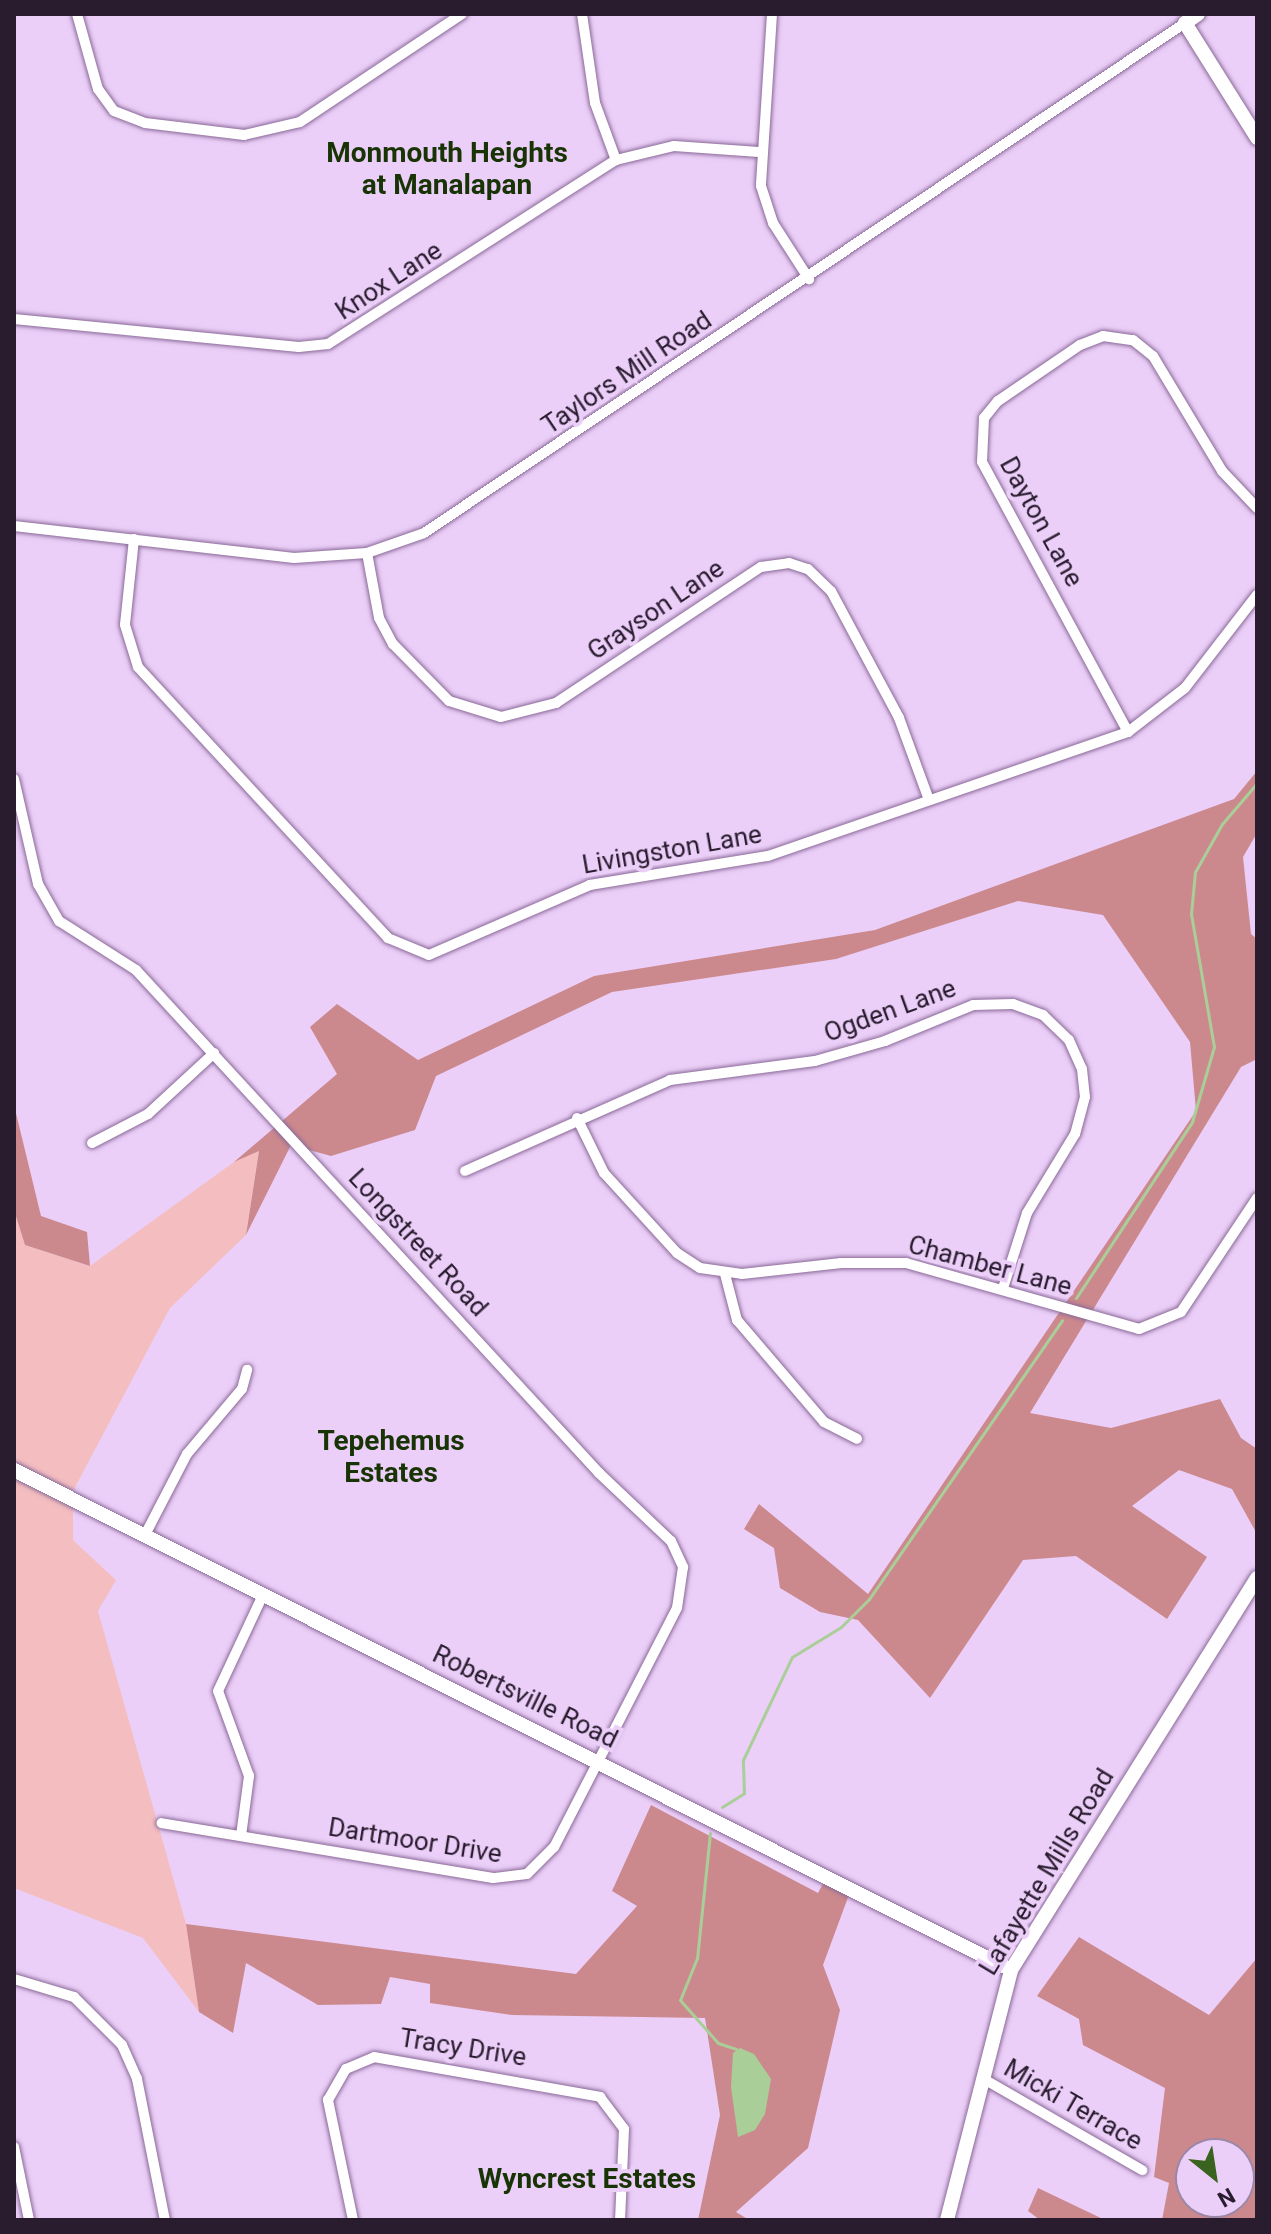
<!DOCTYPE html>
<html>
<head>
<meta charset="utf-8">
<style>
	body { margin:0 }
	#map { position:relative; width:1271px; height:2234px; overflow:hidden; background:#ebcff8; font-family:Roboto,sans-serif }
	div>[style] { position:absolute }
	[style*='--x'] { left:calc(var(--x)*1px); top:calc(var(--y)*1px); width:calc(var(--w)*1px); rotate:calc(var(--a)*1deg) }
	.green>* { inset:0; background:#f4bec0 }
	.forest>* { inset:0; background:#cc898d }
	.water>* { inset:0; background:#aace98 }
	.stream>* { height:3px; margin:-1.5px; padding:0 1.5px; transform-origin:1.5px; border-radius:1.5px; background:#aace98 }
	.roads { filter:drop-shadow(0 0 2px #8a6998) drop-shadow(0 0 2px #8a6998) }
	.street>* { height:10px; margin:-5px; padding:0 5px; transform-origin:5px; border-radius:5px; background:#fff }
	.secondary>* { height:14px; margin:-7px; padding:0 7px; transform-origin:7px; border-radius:7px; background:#fff }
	span { translate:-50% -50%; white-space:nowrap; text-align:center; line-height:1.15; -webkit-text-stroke:8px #ebcff8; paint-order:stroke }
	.street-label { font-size:26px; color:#291c2f }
	.neighbourhood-label { font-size:28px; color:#183405; font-weight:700 }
	.frame { position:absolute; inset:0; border:16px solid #291c2f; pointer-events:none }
	.north { position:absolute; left:1175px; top:2138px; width:80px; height:80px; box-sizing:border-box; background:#ebcff8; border:2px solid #9d87a8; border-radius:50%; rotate:150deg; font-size:22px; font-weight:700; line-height:32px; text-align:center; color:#291c2f }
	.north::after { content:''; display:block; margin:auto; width:28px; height:36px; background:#39631f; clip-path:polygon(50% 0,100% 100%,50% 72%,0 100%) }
</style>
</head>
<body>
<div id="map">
	<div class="green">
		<i style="clip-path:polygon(259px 1150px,246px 1235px,170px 1308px,73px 1491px,73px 1540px,116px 1580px,98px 1611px,186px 1924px,199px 2012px,143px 1938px,14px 1888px,14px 1210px,25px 1245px,90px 1266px,234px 1162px)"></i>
	</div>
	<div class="forest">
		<i style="clip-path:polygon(1257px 771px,1257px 833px,1243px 857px,1251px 934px,1257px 939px,1257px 1059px,1241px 1067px,1030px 1413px,1111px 1428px,1220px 1399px,1241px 1438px,1257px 1449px,1257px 1534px,1232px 1489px,1179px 1470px,1132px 1506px,1207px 1557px,1167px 1619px,1076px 1556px,1023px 1560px,930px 1698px,858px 1620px,820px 1612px,780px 1588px,774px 1548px,744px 1529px,759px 1504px,868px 1594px,1196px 1111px,1190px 1042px,1103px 915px,1018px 901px,836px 959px,612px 992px,436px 1076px,415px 1130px,331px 1156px,291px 1145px,246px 1235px,259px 1151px,234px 1162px,337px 1074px,310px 1027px,337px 1004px,418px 1060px,594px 976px,875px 930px,1234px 799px)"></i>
		<i style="clip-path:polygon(14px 1105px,41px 1216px,87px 1232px,90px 1266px,25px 1245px,14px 1210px)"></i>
		<i style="clip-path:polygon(651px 1805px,818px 1893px,825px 1880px,850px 1892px,823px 1965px,840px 2010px,808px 2148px,736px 2212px,749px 2220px,698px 2220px,720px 2115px,705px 2018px,512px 2015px,430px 2003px,430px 1984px,390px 1977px,381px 2004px,318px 2005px,246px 1963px,233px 2033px,199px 2012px,186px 1924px,576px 1974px,637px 1906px,612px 1891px)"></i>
		<i style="clip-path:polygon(evenodd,1079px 1937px,1209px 2015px,1257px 1958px,1257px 2220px,1162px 2220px,1169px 2183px,1154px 2177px,1165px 2088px,1083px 2045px,1079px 2019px,1037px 1996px,1079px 1937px,1239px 2154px,1239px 2202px,1191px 2202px,1191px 2154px,1239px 2154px)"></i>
		<i style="clip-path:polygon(1038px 2188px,1105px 2220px,1040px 2220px,1028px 2211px)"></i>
	</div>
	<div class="water">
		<i style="clip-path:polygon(740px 2048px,754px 2054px,771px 2079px,765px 2114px,755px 2130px,738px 2137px,731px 2087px,733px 2053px)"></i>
	</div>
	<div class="stream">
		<i style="--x:1076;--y:1298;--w:211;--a:-56.6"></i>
		<i style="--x:1192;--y:1122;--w:78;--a:-73.7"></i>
		<i style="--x:1214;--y:1047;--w:135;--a:-99.8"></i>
		<i style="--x:1191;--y:914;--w:42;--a:-84.6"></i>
		<i style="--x:1195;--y:872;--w:55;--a:-60.6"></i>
		<i style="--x:1222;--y:824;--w:54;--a:-49.5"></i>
		<i style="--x:722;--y:1807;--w:26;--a:-32"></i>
		<i style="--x:744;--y:1793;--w:33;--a:-92"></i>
		<i style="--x:743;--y:1760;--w:114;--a:-64.6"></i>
		<i style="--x:792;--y:1657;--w:57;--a:-31.5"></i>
		<i style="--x:841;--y:1627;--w:40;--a:-45"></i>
		<i style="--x:869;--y:1599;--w:339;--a:-55.3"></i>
		<i style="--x:710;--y:1833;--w:126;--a:95.9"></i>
		<i style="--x:697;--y:1958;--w:45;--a:112"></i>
		<i style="--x:680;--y:2000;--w:57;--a:48.5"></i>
		<i style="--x:718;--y:2043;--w:19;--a:18"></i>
	</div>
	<div class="roads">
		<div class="street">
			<i style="--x:77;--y:14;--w:78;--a:74.4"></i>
			<i style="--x:98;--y:89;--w:27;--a:54"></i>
			<i style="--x:114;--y:111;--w:33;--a:21"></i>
			<i style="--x:145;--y:123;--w:100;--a:6.9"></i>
			<i style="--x:244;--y:135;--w:57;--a:-13.1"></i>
			<i style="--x:300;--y:122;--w:195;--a:-33.7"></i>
			<i style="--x:582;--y:14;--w:90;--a:81.7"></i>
			<i style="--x:595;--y:103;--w:61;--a:69.8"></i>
			<i style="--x:772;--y:14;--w:172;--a:93.7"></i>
			<i style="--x:761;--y:186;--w:39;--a:72"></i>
			<i style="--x:773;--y:223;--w:67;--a:57.3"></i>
			<i style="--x:14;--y:319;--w:286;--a:5.6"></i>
			<i style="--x:299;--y:347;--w:29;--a:-6"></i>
			<i style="--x:328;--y:344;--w:342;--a:-32.6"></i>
			<i style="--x:616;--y:160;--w:60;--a:-13.6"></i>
			<i style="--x:674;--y:146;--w:85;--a:4"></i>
			<i style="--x:14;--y:526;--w:282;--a:6.5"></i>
			<i style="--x:294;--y:558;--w:73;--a:-3.9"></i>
			<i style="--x:367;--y:553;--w:60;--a:-19.3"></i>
			<i style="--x:424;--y:533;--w:916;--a:-33.83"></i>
			<i style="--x:134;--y:539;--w:86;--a:96"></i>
			<i style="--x:125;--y:625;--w:44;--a:72.8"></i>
			<i style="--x:138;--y:667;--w:369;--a:47.3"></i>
			<i style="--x:388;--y:938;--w:44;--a:22.5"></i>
			<i style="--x:429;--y:955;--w:176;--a:-23.5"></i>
			<i style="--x:590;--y:885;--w:180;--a:-9.3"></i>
			<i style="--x:768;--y:856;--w:381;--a:-19"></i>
			<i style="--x:1128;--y:732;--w:72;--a:-37.7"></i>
			<i style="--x:1185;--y:688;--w:118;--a:-52.3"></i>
			<i style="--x:367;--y:553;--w:66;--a:79.5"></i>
			<i style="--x:379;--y:618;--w:30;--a:62"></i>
			<i style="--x:393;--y:644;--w:80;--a:45.5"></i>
			<i style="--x:449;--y:701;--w:54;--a:17.1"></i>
			<i style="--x:501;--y:717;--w:57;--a:-14.3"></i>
			<i style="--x:556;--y:703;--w:246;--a:-33.6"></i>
			<i style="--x:761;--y:567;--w:28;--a:-8"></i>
			<i style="--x:789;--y:563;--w:20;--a:18"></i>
			<i style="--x:808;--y:569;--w:32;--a:44"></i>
			<i style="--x:831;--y:591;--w:144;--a:61.8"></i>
			<i style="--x:899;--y:718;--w:87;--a:69.9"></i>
			<i style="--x:1128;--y:732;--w:307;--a:-118.4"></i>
			<i style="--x:982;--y:462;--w:44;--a:-87.4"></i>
			<i style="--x:984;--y:418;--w:22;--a:-51"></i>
			<i style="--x:998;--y:401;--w:99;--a:-34.3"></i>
			<i style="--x:1080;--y:345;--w:25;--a:-21"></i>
			<i style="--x:1103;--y:336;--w:30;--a:8"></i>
			<i style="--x:1133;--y:340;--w:26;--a:39"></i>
			<i style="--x:1153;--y:356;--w:134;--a:59"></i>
			<i style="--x:1222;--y:471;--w:51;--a:46.6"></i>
			<i style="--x:14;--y:779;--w:108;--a:77.1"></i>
			<i style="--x:38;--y:884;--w:43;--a:60.4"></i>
			<i style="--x:59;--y:921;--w:91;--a:32.5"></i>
			<i style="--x:136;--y:970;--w:684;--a:47.37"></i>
			<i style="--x:599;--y:1473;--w:99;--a:43.4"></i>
			<i style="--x:671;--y:1541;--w:29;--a:65"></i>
			<i style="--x:683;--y:1567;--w:41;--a:98.3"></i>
			<i style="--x:677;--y:1608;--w:269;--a:117.2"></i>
			<i style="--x:554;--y:1847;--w:38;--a:135"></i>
			<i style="--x:527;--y:1874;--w:34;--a:173"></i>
			<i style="--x:493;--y:1878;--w:336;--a:-170.6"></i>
			<i style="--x:577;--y:1118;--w:61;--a:63.9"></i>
			<i style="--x:604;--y:1173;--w:108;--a:47.6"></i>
			<i style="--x:677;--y:1253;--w:27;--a:33"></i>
			<i style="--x:700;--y:1268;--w:42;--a:8.1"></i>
			<i style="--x:742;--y:1274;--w:100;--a:-6.3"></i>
			<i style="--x:841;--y:1263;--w:65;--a:0"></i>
			<i style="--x:906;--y:1263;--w:242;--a:15.8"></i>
			<i style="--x:1139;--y:1329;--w:45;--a:-22"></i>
			<i style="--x:1181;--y:1312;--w:137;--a:-56.3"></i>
			<i style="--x:92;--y:1143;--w:63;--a:-27.4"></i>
			<i style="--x:148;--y:1114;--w:90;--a:-42.7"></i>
			<i style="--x:465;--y:1171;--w:224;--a:-23.9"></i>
			<i style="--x:670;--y:1080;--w:146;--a:-7.5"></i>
			<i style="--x:815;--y:1061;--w:73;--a:-15.9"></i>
			<i style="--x:885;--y:1041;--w:95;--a:-22.2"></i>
			<i style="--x:973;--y:1005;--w:40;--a:-1.4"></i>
			<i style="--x:1013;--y:1004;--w:32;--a:20"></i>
			<i style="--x:1043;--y:1015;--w:36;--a:44"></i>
			<i style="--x:1069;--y:1040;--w:32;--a:66"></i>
			<i style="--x:1082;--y:1069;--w:28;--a:84"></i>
			<i style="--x:1085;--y:1097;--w:38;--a:105"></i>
			<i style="--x:1075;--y:1134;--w:92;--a:121.3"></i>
			<i style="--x:1027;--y:1213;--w:79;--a:107.7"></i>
			<i style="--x:725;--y:1274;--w:48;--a:75.4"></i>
			<i style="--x:737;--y:1320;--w:134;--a:49.5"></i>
			<i style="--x:824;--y:1422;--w:37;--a:27"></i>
			<i style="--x:146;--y:1533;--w:89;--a:-62.6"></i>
			<i style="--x:187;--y:1454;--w:85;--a:-49.8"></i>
			<i style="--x:242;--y:1389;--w:20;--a:-75"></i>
			<i style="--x:241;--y:1836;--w:61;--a:-82.4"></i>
			<i style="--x:249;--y:1776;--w:90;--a:-110"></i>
			<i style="--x:218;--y:1691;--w:108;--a:-64.9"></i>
			<i style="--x:14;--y:1979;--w:63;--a:16.7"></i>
			<i style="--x:74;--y:1997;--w:68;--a:45"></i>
			<i style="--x:122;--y:2045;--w:37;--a:66"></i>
			<i style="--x:137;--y:2079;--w:144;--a:78.8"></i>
			<i style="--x:982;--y:2078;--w:185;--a:29.9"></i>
			<i style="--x:14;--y:2147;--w:75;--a:78.4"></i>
			<i style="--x:353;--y:2220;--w:123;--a:-101.8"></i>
			<i style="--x:328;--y:2100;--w:36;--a:-60"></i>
			<i style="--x:346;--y:2069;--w:30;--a:-23"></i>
			<i style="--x:374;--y:2057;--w:230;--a:10"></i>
			<i style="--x:600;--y:2097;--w:40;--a:53"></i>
			<i style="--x:624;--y:2129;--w:91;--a:92.5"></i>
		</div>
		<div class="secondary">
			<i style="--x:1198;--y:14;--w:16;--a:145"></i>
			<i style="--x:1185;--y:23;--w:136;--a:57.9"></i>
			<i style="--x:14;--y:1470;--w:1115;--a:26.63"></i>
			<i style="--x:947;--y:2220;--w:258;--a:-75.6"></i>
			<i style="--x:1011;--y:1970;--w:463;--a:-57.9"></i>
		</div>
	</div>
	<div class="street-label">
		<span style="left:389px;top:281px;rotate:-33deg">Knox Lane</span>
		<span style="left:627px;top:373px;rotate:-34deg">Taylors Mill Road</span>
		<span style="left:1041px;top:522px;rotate:61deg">Dayton Lane</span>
		<span style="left:656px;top:610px;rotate:-34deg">Grayson Lane</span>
		<span style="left:672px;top:850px;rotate:-10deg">Livingston Lane</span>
		<span style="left:890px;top:1011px;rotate:-20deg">Ogden Lane</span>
		<span style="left:418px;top:1243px;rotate:47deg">Longstreet Road</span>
		<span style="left:990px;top:1266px;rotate:15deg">Chamber Lane</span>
		<span style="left:525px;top:1697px;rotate:26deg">Robertsville Road</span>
		<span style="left:415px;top:1841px;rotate:9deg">Dartmoor Drive</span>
		<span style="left:1047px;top:1872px;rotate:-59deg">Lafayette Mills Road</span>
		<span style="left:463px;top:2048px;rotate:9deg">Tracy Drive</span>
		<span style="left:1073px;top:2105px;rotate:30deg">Micki Terrace</span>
	</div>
	<div class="neighbourhood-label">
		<span style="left:447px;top:169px">Monmouth Heights<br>at Manalapan</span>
		<span style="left:391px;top:1457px">Tepehemus<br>Estates</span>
		<span style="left:587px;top:2179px">Wyncrest Estates</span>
	</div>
	<div class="frame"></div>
	<div class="north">N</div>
</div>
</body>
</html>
